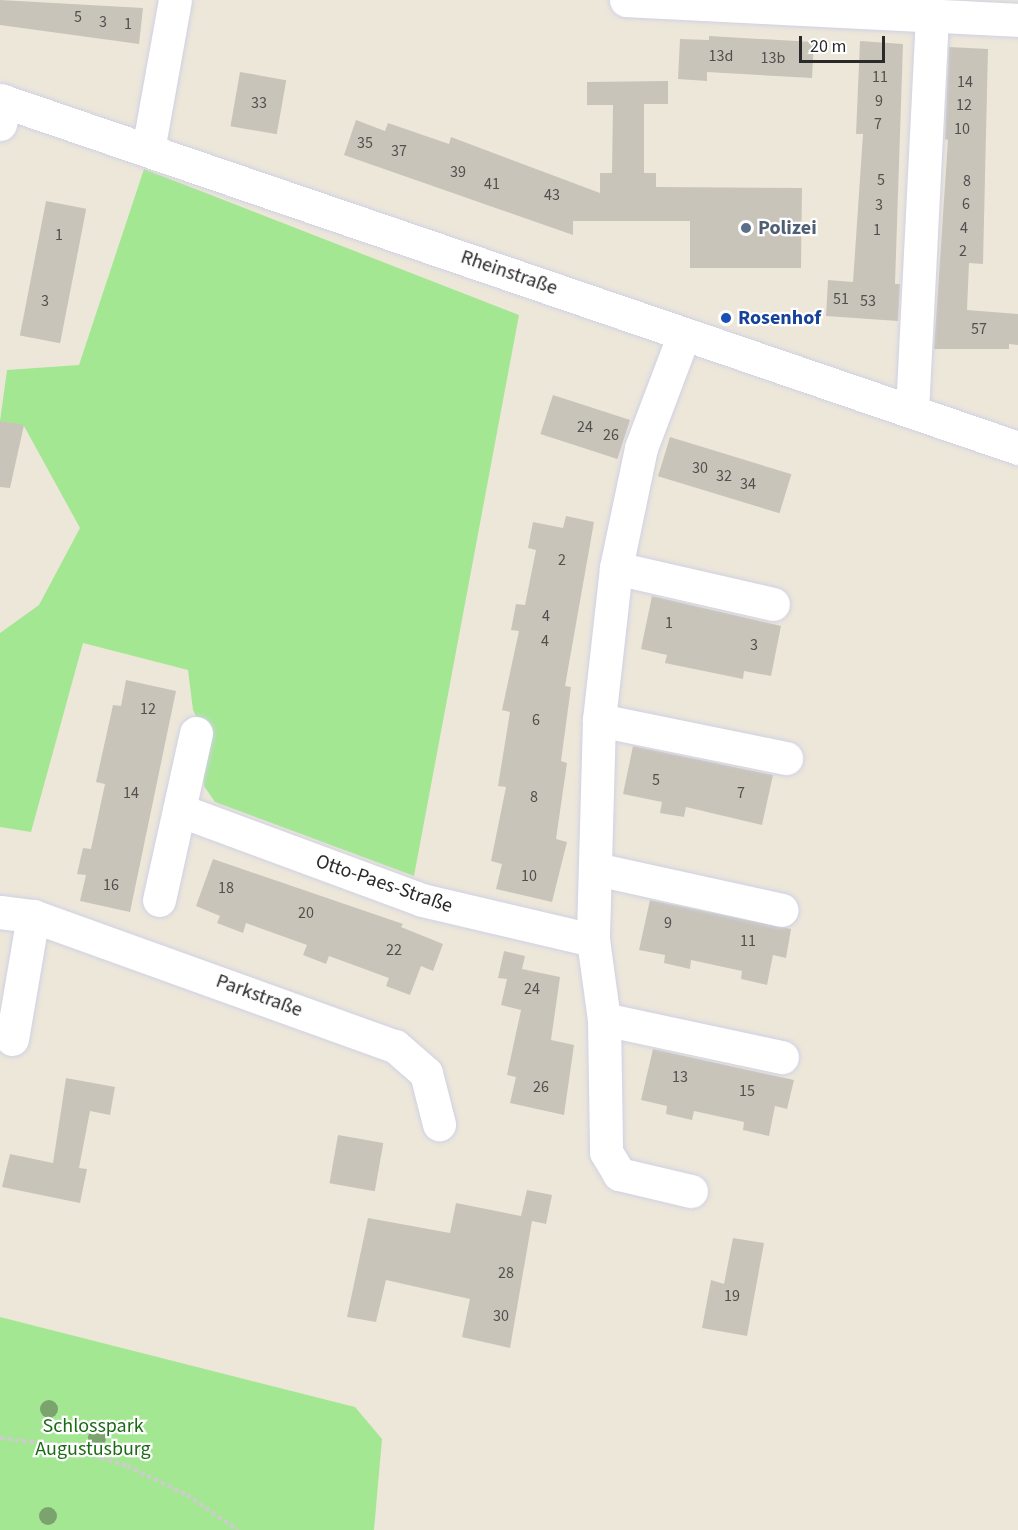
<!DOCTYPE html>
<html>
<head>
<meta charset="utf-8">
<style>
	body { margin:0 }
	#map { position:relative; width:1018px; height:1530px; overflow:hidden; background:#ede7da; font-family:"Source Sans 3",sans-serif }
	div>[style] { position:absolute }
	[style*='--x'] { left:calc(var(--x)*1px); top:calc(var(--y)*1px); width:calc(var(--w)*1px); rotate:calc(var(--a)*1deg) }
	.green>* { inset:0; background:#a4e793 }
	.building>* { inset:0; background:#c8c4ba; transform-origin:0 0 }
	.path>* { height:4px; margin-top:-2px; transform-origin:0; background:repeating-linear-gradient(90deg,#ccc 0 4.5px,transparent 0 7.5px) }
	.roads { filter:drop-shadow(0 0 2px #d0d1e3) drop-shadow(0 0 2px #d0d1e3) }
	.minor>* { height:33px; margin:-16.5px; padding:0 16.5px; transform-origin:16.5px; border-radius:16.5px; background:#fff }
	.secondary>* { height:33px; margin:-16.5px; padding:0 16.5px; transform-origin:16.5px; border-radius:16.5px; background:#fff }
	.trees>* { width:18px; height:18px; margin:-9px; border-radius:50%; background:#7aa36e }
	.dots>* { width:16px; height:16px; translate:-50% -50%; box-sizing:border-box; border:3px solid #fff; border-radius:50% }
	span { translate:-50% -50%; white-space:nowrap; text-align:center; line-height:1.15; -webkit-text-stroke:4.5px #fff; paint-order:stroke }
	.number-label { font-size:16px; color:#52504e }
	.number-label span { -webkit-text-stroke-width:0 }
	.service-label { font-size:20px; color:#4e5e75; font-weight:700 }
	.left { translate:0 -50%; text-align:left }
	.street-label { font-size:20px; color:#2a2a2a }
	.transit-label { font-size:20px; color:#164399; font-weight:700 }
	.park-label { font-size:20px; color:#1b6b15 }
	.scale { position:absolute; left:799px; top:36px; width:86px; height:27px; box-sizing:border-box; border:3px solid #2a2a2a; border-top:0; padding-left:8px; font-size:18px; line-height:21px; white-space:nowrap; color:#2a2a2a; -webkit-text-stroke:4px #fff; paint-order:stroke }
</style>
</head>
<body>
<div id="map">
	<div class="green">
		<i style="clip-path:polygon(144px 169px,519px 315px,414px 876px,215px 802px,204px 786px,203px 731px,193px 710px,188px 670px,83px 643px,31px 832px,0 827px,0 633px,39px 605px,80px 528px,24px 426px,0 421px,7px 370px,79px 365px)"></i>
		<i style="clip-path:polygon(0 1317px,355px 1407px,382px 1439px,374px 1530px,0 1530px)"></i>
	</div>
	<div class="building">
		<i style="clip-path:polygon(0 0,143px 8px,139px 44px,0 25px)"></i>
		<i style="clip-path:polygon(709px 36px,814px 42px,812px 78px,707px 72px,707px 81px,678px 79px,680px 39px,709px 40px)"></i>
		<i style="clip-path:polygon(860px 41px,903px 44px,895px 284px,900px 284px,898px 321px,826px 316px,828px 280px,853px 282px,863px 134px,856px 134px)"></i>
		<i style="clip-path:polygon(949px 47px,988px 49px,983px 264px,969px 263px,967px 310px,1018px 314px,1018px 345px,1009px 344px,1009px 349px,934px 349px,948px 140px,945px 139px)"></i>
		<i style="left:240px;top:72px;width:47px;height:55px;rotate:10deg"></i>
		<i style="clip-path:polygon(668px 81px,668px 104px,644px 104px,644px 173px,656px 173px,656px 187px,802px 188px,801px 268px,690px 268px,690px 221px,573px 221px,573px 235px,344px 155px,356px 120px,385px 131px,388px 123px,449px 144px,451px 137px,600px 193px,600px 173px,612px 173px,613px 105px,587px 105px,587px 82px)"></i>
		<i style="left:46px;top:201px;width:41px;height:137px;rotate:11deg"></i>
		<i style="left:553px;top:395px;width:81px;height:41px;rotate:18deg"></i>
		<i style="clip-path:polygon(0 421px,24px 425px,10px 488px,0 487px)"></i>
		<i style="left:670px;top:437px;width:127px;height:41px;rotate:17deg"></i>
		<i style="clip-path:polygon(566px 516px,594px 522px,565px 686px,571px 687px,561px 761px,567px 763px,556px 839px,567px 842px,552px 902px,496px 889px,502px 864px,491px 861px,506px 787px,498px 786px,510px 712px,502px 710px,519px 631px,511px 630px,516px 604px,525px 605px,536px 550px,528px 548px,533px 522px,563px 528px)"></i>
		<i style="clip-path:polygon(652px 596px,781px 626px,771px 676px,744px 671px,743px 679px,665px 663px,667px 655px,641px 649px)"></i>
		<i style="clip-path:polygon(126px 680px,176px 691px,130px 912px,80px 901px,86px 875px,77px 874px,83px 848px,91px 849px,105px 784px,96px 782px,113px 705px,121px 706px)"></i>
		<i style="clip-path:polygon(633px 746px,773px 775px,762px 825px,686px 807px,684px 817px,660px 813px,662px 802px,623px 794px)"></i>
		<i style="clip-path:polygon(213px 859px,403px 924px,401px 927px,443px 944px,433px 971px,421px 966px,410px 995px,386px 986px,389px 978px,329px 956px,326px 964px,303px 955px,307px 945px,246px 923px,243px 933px,217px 923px,220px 916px,196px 906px)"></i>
		<i style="clip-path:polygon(650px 900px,791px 929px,786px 958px,773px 955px,767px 985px,741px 979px,742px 971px,691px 960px,690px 969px,664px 963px,665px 955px,639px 950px)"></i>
		<i style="clip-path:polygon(504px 951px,525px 956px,522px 969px,560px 977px,551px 1040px,574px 1045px,564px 1115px,510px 1103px,516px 1077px,507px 1075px,521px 1010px,501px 1005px,507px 979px,498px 978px)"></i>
		<i style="clip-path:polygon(653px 1049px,794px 1080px,787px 1109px,775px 1106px,769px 1136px,743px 1130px,744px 1122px,694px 1111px,692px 1120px,666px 1114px,667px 1106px,641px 1100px)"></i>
		<i style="clip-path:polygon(66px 1078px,115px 1087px,110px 1115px,90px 1111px,79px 1168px,87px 1169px,80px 1203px,2px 1187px,10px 1154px,53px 1163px)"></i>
		<i style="left:338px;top:1135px;width:46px;height:49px;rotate:10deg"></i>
		<i style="clip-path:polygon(527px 1190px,552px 1195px,546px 1224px,532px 1221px,510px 1348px,462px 1337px,470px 1299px,386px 1280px,376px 1322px,347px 1317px,368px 1218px,450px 1233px,456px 1203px,521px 1216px)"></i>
		<i style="clip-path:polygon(733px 1238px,764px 1243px,747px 1336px,702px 1328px,711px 1280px,724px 1284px)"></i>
	</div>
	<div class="path">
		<i style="--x:0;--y:1438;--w:65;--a:7"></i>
		<i style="--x:65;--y:1446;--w:65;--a:17.9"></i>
		<i style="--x:127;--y:1466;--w:67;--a:25.8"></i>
		<i style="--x:187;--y:1495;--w:62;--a:34.5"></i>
	</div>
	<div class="roads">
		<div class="minor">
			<i style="--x:626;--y:0;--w:393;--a:2.9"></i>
			<i style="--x:0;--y:124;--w:23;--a:-77"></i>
			<i style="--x:148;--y:150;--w:152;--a:-79.8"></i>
			<i style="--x:684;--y:334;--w:122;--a:110.7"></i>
			<i style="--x:641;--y:448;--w:123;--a:101.8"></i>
			<i style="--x:616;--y:568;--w:153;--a:96.4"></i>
			<i style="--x:599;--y:720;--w:220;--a:91.6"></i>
			<i style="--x:593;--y:940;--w:80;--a:82.1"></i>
			<i style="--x:604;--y:1019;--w:133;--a:89.1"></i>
			<i style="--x:606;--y:1152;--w:26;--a:59"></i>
			<i style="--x:619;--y:1174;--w:74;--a:13.3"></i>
			<i style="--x:912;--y:411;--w:395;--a:-87.1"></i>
			<i style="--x:616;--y:568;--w:161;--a:12.9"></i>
			<i style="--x:599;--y:720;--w:191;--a:11.5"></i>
			<i style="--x:179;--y:810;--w:259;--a:20.3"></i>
			<i style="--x:422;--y:900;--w:176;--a:13.2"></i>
			<i style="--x:596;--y:869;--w:190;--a:12.4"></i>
			<i style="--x:159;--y:900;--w:171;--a:-77.5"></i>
			<i style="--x:0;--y:912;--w:33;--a:7"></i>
			<i style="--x:33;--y:916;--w:385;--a:19.8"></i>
			<i style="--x:395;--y:1046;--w:41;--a:41.1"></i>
			<i style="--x:426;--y:1073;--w:53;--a:75.7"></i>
			<i style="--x:604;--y:1019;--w:182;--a:12.1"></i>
			<i style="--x:12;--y:1039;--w:125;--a:-80.3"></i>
		</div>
		<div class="secondary">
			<i style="--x:0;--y:100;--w:1076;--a:18.87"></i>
		</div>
	</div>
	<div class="trees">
		<i style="left:49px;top:1409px"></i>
		<i style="left:97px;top:1438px"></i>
		<i style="left:48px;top:1516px"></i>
	</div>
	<div class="dots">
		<i style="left:746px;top:228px;background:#5c6f8a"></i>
		<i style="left:726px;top:318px;background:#1a4fb4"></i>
	</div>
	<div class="number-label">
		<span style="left:78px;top:17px">5</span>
		<span style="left:103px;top:22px">3</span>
		<span style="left:128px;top:24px">1</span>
		<span style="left:721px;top:56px">13d</span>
		<span style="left:773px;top:58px">13b</span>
		<span style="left:880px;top:77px">11</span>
		<span style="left:965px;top:82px">14</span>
		<span style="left:879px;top:101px">9</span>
		<span style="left:259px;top:103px">33</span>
		<span style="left:964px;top:105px">12</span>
		<span style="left:878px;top:124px">7</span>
		<span style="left:962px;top:129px">10</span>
		<span style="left:365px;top:143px">35</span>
		<span style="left:399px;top:151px">37</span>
		<span style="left:458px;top:172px">39</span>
		<span style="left:881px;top:180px">5</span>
		<span style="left:967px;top:181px">8</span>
		<span style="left:492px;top:184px">41</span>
		<span style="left:552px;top:195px">43</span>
		<span style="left:966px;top:204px">6</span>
		<span style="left:879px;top:205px">3</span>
		<span style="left:964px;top:228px">4</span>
		<span style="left:877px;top:230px">1</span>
		<span style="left:59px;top:235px">1</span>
		<span style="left:963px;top:251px">2</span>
		<span style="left:841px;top:299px">51</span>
		<span style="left:45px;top:301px">3</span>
		<span style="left:868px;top:301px">53</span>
		<span style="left:979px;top:329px">57</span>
		<span style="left:585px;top:427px">24</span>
		<span style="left:611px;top:435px">26</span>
		<span style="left:700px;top:468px">30</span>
		<span style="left:724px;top:476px">32</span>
		<span style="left:748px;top:484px">34</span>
		<span style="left:562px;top:560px">2</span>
		<span style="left:546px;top:616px">4</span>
		<span style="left:669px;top:623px">1</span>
		<span style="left:545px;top:641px">4</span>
		<span style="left:754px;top:645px">3</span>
		<span style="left:148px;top:709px">12</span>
		<span style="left:536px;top:720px">6</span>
		<span style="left:656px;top:780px">5</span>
		<span style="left:131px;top:793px">14</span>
		<span style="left:741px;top:793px">7</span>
		<span style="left:534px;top:797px">8</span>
		<span style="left:529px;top:876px">10</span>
		<span style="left:111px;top:885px">16</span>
		<span style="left:226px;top:888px">18</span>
		<span style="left:306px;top:913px">20</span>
		<span style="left:668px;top:923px">9</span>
		<span style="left:748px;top:941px">11</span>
		<span style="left:394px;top:950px">22</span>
		<span style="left:532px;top:989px">24</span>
		<span style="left:680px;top:1077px">13</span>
		<span style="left:541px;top:1087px">26</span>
		<span style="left:747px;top:1091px">15</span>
		<span style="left:506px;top:1273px">28</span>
		<span style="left:732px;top:1296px">19</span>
		<span style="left:501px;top:1316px">30</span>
	</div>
	<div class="service-label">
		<span class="left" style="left:758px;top:228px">Polizei</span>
	</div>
	<div class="street-label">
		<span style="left:509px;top:273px;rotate:19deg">Rheinstraße</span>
		<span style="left:384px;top:884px;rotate:19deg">Otto-Paes-Straße</span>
		<span style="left:259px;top:996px;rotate:20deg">Parkstraße</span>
	</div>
	<div class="transit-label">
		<span class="left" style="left:738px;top:318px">Rosenhof</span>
	</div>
	<div class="park-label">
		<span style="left:93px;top:1438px">Schlosspark<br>Augustusburg</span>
	</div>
	<div class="scale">20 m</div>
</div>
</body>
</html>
